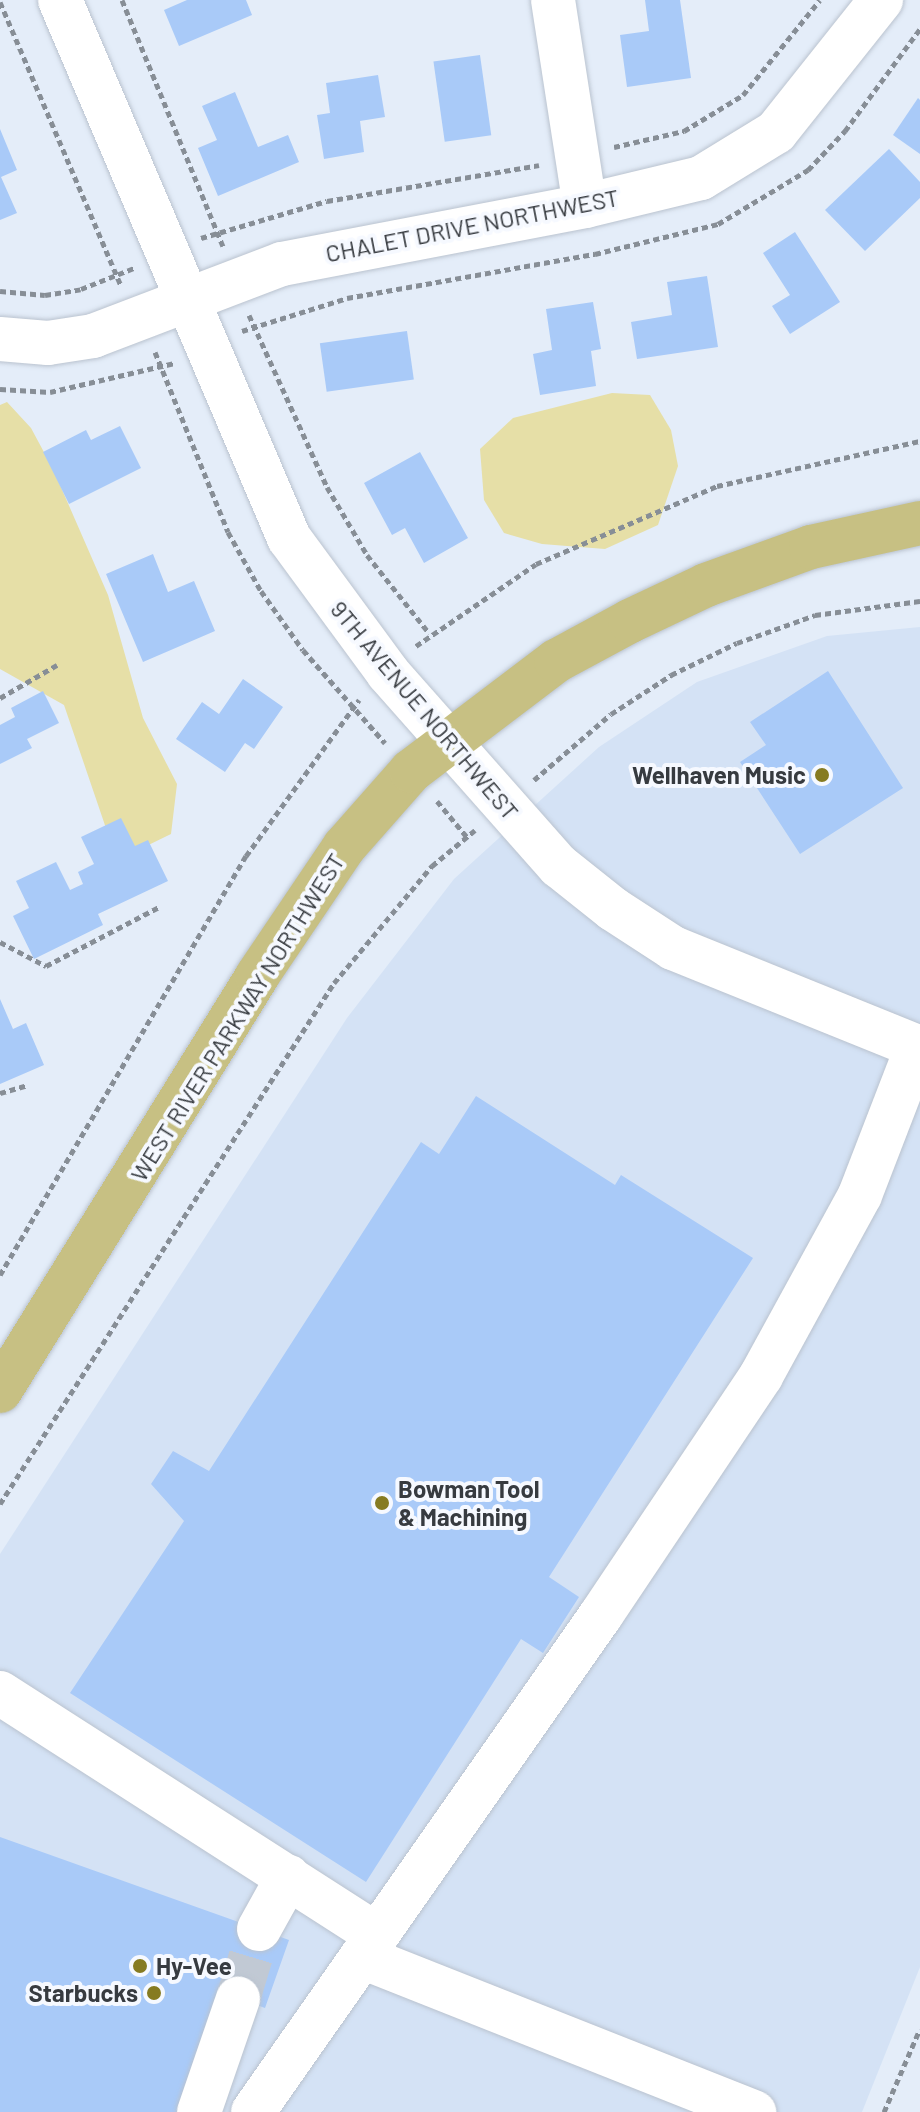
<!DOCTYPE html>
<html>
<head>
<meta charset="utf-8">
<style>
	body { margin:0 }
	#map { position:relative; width:920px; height:2112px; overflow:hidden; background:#e4edf9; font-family:Barlow,sans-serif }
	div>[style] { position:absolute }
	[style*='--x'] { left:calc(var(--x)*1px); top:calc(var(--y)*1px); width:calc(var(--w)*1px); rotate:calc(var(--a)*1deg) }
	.built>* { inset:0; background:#d4e2f5 }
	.green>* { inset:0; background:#e6dfa7 }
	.building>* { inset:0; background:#a9caf8; transform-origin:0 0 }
	.minor-tunnel>* { height:44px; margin-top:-22px; transform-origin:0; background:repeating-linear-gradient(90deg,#c1c9d4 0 44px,transparent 0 66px) }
	.path>* { height:5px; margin-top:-2.5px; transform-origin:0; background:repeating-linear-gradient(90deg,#878e96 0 6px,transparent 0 10px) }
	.roads { filter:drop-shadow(0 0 2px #bac3cf) drop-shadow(0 0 2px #bac3cf) }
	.minor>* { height:44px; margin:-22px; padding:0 22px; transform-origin:22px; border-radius:22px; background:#fff }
	.major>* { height:44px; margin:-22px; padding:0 22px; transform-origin:22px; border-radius:22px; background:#c7c083 }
	.dots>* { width:22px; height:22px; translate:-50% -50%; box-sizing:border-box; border:4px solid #f6f9ff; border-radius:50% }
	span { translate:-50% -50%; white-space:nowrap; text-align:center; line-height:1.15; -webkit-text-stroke:8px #f6f9ff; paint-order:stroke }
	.street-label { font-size:24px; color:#373b40 }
	.poi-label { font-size:24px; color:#373b40; font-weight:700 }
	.right { translate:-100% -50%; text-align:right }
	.left { translate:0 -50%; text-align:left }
</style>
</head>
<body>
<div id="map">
	<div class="built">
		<i style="clip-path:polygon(920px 627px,920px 1967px,862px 2112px,0 2112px,0 1554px,347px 1018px,454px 879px,599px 747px,697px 682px,827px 636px)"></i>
	</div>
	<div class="green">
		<i style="clip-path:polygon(612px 393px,650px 395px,671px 430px,678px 466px,658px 525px,605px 549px,542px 544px,504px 533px,484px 500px,480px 449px,513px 418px)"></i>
		<i style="clip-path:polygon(7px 402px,31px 428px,53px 469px,108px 595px,143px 718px,177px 784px,171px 834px,132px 853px,110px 840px,64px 705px,0 669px,0 405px)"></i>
	</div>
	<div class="building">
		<i style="clip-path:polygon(187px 0,246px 0,252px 15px,179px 46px,164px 10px)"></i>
		<i style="clip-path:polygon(645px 0,680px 0,691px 78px,627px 87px,620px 35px,649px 31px)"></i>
		<i style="left:480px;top:55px;width:81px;height:47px;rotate:82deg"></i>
		<i style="clip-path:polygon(378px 75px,385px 117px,360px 121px,364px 152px,324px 159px,317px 115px,330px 113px,326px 83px)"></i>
		<i style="clip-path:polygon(235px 92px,258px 147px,288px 135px,299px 162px,218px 196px,198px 148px,217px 140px,202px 106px)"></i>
		<i style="clip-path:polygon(918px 98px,920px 100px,920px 154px,893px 135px)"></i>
		<i style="clip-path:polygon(0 129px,17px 170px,1px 177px,17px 213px,0 220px)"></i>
		<i style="clip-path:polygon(889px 149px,920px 182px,920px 198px,865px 251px,825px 210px)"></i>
		<i style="clip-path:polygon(795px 232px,840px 302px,790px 334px,772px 306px,790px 295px,763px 253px)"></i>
		<i style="clip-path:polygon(707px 276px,718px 347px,637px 359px,631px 322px,672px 315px,667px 282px)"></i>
		<i style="clip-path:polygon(593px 302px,601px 349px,591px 351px,596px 386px,540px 395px,533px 354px,552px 350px,546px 309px)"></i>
		<i style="left:407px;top:331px;width:49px;height:88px;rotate:82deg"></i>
		<i style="clip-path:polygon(120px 426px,141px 468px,69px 504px,43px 452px,86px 430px,91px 440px)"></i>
		<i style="clip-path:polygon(420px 452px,468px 538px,424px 563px,405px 528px,392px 535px,364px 483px)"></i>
		<i style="clip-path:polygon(153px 554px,168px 592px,194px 581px,215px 631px,143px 662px,106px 574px)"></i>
		<i style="clip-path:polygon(828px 671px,903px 788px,800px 854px,740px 762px,766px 745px,750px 722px)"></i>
		<i style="clip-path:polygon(243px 679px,283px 707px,254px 749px,245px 743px,225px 772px,176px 739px,202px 702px,219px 714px)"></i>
		<i style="clip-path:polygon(43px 691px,59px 723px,27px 739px,32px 748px,0 764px,0 725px,15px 717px,11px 708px)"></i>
		<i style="clip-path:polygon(121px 818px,135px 846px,148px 840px,168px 881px,98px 914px,103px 925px,34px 959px,13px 916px,29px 908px,16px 881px,56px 862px,70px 890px,83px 884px,78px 872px,94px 864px,81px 837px)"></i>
		<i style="clip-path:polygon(0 999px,13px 1029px,26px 1023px,44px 1065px,0 1084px)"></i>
		<i style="clip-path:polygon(476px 1096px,615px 1185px,621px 1175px,753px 1258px,549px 1577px,579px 1597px,543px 1653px,521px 1639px,366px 1882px,70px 1693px,184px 1521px,151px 1484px,173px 1451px,209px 1471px,421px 1142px,439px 1154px)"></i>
		<i style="clip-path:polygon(0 1837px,289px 1940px,265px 2008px,221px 1992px,178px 2112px,0 2112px)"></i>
	</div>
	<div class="minor-tunnel">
		<i style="--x:238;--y:1999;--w:73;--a:-73.3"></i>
	</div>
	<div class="path">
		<i style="--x:122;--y:0;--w:266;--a:67.7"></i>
		<i style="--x:0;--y:2;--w:309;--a:66.9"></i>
		<i style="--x:614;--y:147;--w:72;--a:-12.9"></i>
		<i style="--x:684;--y:131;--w:69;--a:-31.4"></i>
		<i style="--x:743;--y:95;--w:122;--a:-51"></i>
		<i style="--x:201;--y:238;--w:131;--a:-16.4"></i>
		<i style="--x:327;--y:201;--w:215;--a:-9.6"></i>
		<i style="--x:0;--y:291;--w:45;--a:5.1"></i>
		<i style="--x:45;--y:295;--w:36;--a:-9"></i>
		<i style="--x:81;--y:289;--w:57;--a:-21.6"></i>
		<i style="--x:249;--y:315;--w:189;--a:65.6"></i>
		<i style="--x:327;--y:487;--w:79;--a:59.5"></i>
		<i style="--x:367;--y:555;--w:100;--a:51.5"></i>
		<i style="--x:242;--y:331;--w:110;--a:-17.4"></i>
		<i style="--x:347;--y:298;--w:252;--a:-10.1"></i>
		<i style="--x:595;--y:254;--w:127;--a:-13.7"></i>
		<i style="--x:718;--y:224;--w:105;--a:-31"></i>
		<i style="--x:808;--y:170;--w:54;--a:-46.5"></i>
		<i style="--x:845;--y:131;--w:127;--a:-53.7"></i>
		<i style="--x:155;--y:352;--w:194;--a:67.9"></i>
		<i style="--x:228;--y:532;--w:68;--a:60.8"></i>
		<i style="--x:261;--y:591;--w:72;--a:54.6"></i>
		<i style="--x:303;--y:650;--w:124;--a:48.6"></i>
		<i style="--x:0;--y:389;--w:50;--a:3.4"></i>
		<i style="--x:50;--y:392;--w:128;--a:-13.1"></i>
		<i style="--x:416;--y:646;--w:145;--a:-34.3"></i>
		<i style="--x:536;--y:564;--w:197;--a:-23.3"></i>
		<i style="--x:717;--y:486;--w:208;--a:-12.5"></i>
		<i style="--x:0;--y:698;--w:66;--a:-30.1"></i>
		<i style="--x:534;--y:780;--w:101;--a:-40.6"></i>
		<i style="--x:611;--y:714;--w:72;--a:-33"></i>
		<i style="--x:671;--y:675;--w:73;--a:-25.9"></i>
		<i style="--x:737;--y:643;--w:83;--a:-19.7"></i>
		<i style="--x:815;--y:615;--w:106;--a:-7.6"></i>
		<i style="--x:437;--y:801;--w:47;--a:50.2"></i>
		<i style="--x:0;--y:942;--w:52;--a:27.6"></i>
		<i style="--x:46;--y:966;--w:127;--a:-27.6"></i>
		<i style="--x:0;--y:1093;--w:29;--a:-16"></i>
		<i style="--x:0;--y:1275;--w:486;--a:-59.6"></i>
		<i style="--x:246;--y:856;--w:193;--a:-54.1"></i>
		<i style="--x:0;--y:1504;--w:619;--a:-57.34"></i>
		<i style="--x:334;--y:983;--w:153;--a:-50.1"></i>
		<i style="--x:432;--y:866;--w:56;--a:-39.9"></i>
		<i style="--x:884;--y:2112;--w:90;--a:-66.6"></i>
	</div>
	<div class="roads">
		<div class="minor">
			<i style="--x:60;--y:0;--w:585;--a:66.94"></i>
			<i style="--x:289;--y:538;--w:167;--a:53.7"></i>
			<i style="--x:388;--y:673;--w:258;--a:48.5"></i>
			<i style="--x:559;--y:866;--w:69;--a:38.5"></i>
			<i style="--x:613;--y:909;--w:72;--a:33"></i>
			<i style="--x:673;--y:948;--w:266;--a:22"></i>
			<i style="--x:553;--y:0;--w:208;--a:81.2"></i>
			<i style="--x:0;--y:339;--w:48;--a:4.8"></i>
			<i style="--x:48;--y:343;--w:46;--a:-8.8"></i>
			<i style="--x:93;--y:336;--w:202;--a:-20.9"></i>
			<i style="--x:282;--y:264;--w:309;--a:-10.8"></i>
			<i style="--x:585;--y:206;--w:119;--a:-13.6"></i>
			<i style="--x:701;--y:178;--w:88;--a:-31.5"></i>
			<i style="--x:776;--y:132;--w:169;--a:-51.5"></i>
			<i style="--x:0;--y:1693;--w:448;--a:32.7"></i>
			<i style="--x:259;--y:1929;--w:60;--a:-60.9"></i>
			<i style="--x:362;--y:1957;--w:422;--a:21.6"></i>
			<i style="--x:199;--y:2112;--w:120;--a:-71"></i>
			<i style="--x:253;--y:2112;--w:607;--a:-55"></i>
			<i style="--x:601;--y:1615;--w:288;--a:-56.2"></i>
			<i style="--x:761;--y:1376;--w:206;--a:-61.3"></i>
			<i style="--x:860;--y:1195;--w:159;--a:-68.9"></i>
		</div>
		<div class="major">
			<i style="--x:0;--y:1391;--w:488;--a:-58.2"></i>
			<i style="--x:257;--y:976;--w:156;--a:-56"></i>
			<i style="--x:344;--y:847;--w:101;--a:-48.6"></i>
			<i style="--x:411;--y:771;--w:182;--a:-37.2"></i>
			<i style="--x:556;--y:661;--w:84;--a:-28.4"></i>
			<i style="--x:630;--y:621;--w:84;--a:-25.3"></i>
			<i style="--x:706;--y:585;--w:112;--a:-19.9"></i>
			<i style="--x:811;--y:547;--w:112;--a:-12.4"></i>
		</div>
	</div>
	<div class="dots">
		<i style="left:822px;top:775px;background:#867b21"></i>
		<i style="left:382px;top:1503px;background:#867b21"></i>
		<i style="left:140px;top:1966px;background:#867b21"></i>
		<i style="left:154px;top:1993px;background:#867b21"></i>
	</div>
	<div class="street-label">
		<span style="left:472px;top:225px;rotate:-11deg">CHALET DRIVE NORTHWEST</span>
		<span style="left:425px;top:710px;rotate:50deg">9TH AVENUE NORTHWEST</span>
		<span style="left:237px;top:1017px;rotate:-58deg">WEST RIVER PARKWAY NORTHWEST</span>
	</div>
	<div class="poi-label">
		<span class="right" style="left:806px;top:775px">Wellhaven Music</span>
		<span class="left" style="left:398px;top:1503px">Bowman Tool<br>&amp; Machining</span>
		<span class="left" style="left:156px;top:1966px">Hy-Vee</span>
		<span class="right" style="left:138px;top:1993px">Starbucks</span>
	</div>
</div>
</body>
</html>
